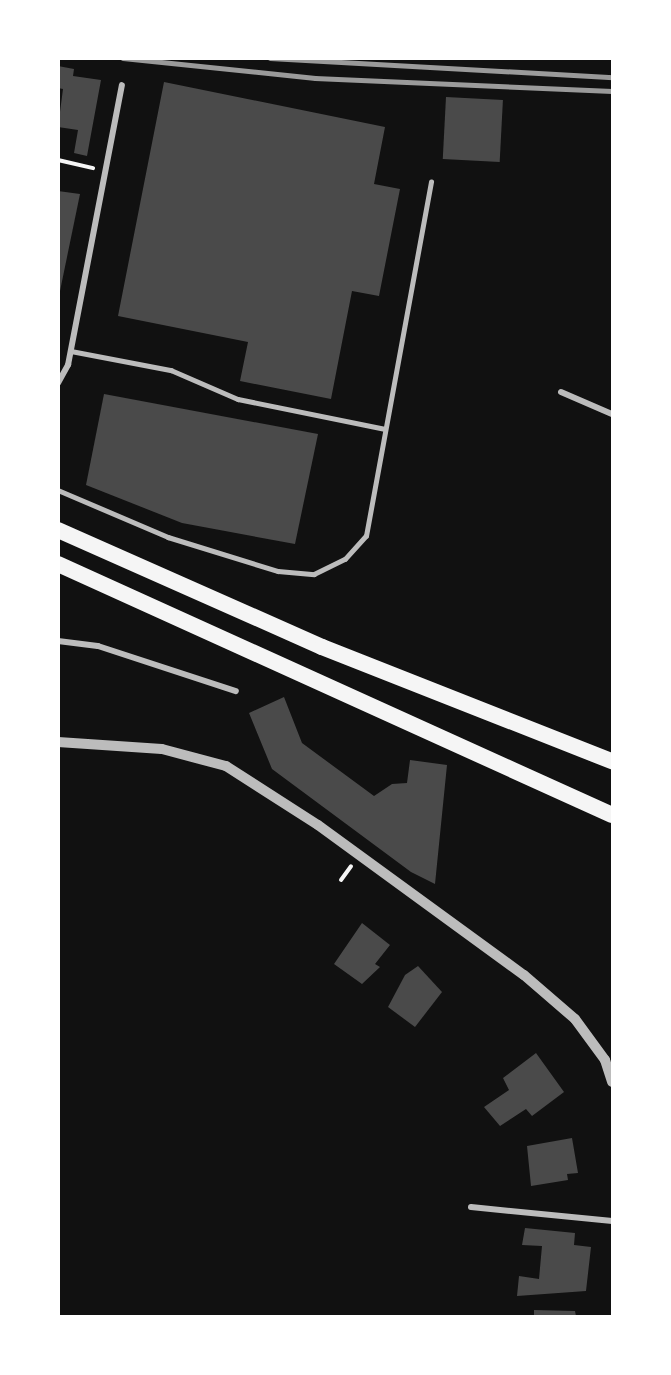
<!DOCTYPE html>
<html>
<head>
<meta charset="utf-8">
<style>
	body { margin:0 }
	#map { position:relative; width:671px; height:1375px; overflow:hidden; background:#111; font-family:"Fira Sans",sans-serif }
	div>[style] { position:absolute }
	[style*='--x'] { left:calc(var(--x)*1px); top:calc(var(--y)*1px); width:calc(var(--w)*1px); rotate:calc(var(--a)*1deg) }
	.building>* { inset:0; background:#4a4a4a; transform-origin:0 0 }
	.path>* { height:4px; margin:-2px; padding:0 2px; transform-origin:2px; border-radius:2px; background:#f5f5f5 }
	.service>* { height:4.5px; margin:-2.25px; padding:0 2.25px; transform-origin:2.25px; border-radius:2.25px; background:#bcbcbc }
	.minor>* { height:6px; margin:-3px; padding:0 3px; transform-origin:3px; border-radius:3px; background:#bcbcbc }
	.tertiary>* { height:10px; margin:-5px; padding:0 5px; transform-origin:5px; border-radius:5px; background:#bcbcbc }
	.trunk>* { height:16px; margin:-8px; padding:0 8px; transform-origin:8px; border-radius:8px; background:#f5f5f5 }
	.rail>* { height:4.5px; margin:-2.25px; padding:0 2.25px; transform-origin:2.25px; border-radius:2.25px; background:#9a9a9a }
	span { translate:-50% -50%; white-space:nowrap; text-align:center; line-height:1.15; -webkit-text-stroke:4.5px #fff; paint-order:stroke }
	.frame { position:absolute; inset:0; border:60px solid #fff; pointer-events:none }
</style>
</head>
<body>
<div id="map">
	<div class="building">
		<i style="clip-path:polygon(58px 66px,74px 69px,73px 76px,101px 80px,87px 156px,74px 153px,78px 130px,58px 127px,63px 89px,58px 88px)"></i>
		<i style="clip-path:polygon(164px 82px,385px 127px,374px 184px,400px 189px,379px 296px,352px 291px,331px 399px,240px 381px,248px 342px,118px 316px)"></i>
		<i style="left:446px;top:97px;width:57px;height:62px;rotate:3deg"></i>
		<i style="clip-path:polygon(58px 191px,80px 194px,60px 291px,58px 291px)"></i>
		<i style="clip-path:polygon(104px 394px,318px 434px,295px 544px,182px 523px,86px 485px)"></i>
		<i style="clip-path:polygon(284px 697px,302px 743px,374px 796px,392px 784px,407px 783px,410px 760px,447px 765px,435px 884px,411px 872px,272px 769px,249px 713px)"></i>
		<i style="clip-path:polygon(362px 923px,390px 945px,375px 964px,380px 967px,362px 984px,334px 964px)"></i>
		<i style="clip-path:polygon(418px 966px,442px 992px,415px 1027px,388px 1007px,405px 975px)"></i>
		<i style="clip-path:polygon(536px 1053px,564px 1092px,532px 1116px,526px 1109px,500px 1126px,484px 1107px,509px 1090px,503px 1078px)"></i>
		<i style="clip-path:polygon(572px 1138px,578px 1173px,567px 1174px,568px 1180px,531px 1186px,527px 1146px)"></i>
		<i style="clip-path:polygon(525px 1228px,575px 1233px,574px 1245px,591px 1247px,586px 1291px,517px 1296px,519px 1276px,539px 1279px,542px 1246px,522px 1245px)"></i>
		<i style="clip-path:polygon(534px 1310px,575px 1311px,576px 1316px,534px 1316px)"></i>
	</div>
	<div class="path">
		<i style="--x:58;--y:160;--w:36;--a:13"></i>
		<i style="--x:341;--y:880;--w:17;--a:-54"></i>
	</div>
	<div class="service">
		<i style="--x:71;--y:351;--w:102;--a:10.8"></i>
		<i style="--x:171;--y:370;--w:73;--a:23.4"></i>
		<i style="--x:238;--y:399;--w:150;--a:11.5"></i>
		<i style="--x:58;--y:490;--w:120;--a:23.1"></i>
		<i style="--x:168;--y:537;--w:115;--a:17.2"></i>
		<i style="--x:278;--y:571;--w:36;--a:5"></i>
		<i style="--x:314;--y:574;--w:34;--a:-26"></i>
		<i style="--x:345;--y:559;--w:31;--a:-48"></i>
		<i style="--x:366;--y:536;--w:360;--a:-79.6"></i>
	</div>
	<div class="minor">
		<i style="--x:58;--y:383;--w:21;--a:-61"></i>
		<i style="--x:68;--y:365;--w:285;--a:-79.1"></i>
		<i style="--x:561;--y:392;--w:56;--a:23.3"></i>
		<i style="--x:58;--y:641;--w:40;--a:7.1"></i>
		<i style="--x:98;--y:646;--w:145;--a:18.1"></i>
		<i style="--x:471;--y:1207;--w:142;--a:5.7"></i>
	</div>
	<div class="tertiary">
		<i style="--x:58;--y:742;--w:104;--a:3.9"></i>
		<i style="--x:162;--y:749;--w:66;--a:14.9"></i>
		<i style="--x:226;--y:766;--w:109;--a:32.7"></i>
		<i style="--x:318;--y:825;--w:255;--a:36.1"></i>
		<i style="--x:524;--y:975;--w:67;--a:40.8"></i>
		<i style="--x:575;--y:1019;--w:51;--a:53.8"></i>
		<i style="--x:605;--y:1060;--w:23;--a:72"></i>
	</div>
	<div class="trunk">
		<i style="--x:58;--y:530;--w:289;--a:23.9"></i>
		<i style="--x:322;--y:647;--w:312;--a:21.5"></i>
		<i style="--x:58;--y:564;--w:608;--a:24.37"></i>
	</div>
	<div class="rail">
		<i style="--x:123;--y:58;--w:193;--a:5.9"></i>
		<i style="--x:315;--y:78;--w:297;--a:2.5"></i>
		<i style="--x:270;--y:58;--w:343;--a:3.2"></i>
	</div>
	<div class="frame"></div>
</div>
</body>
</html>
